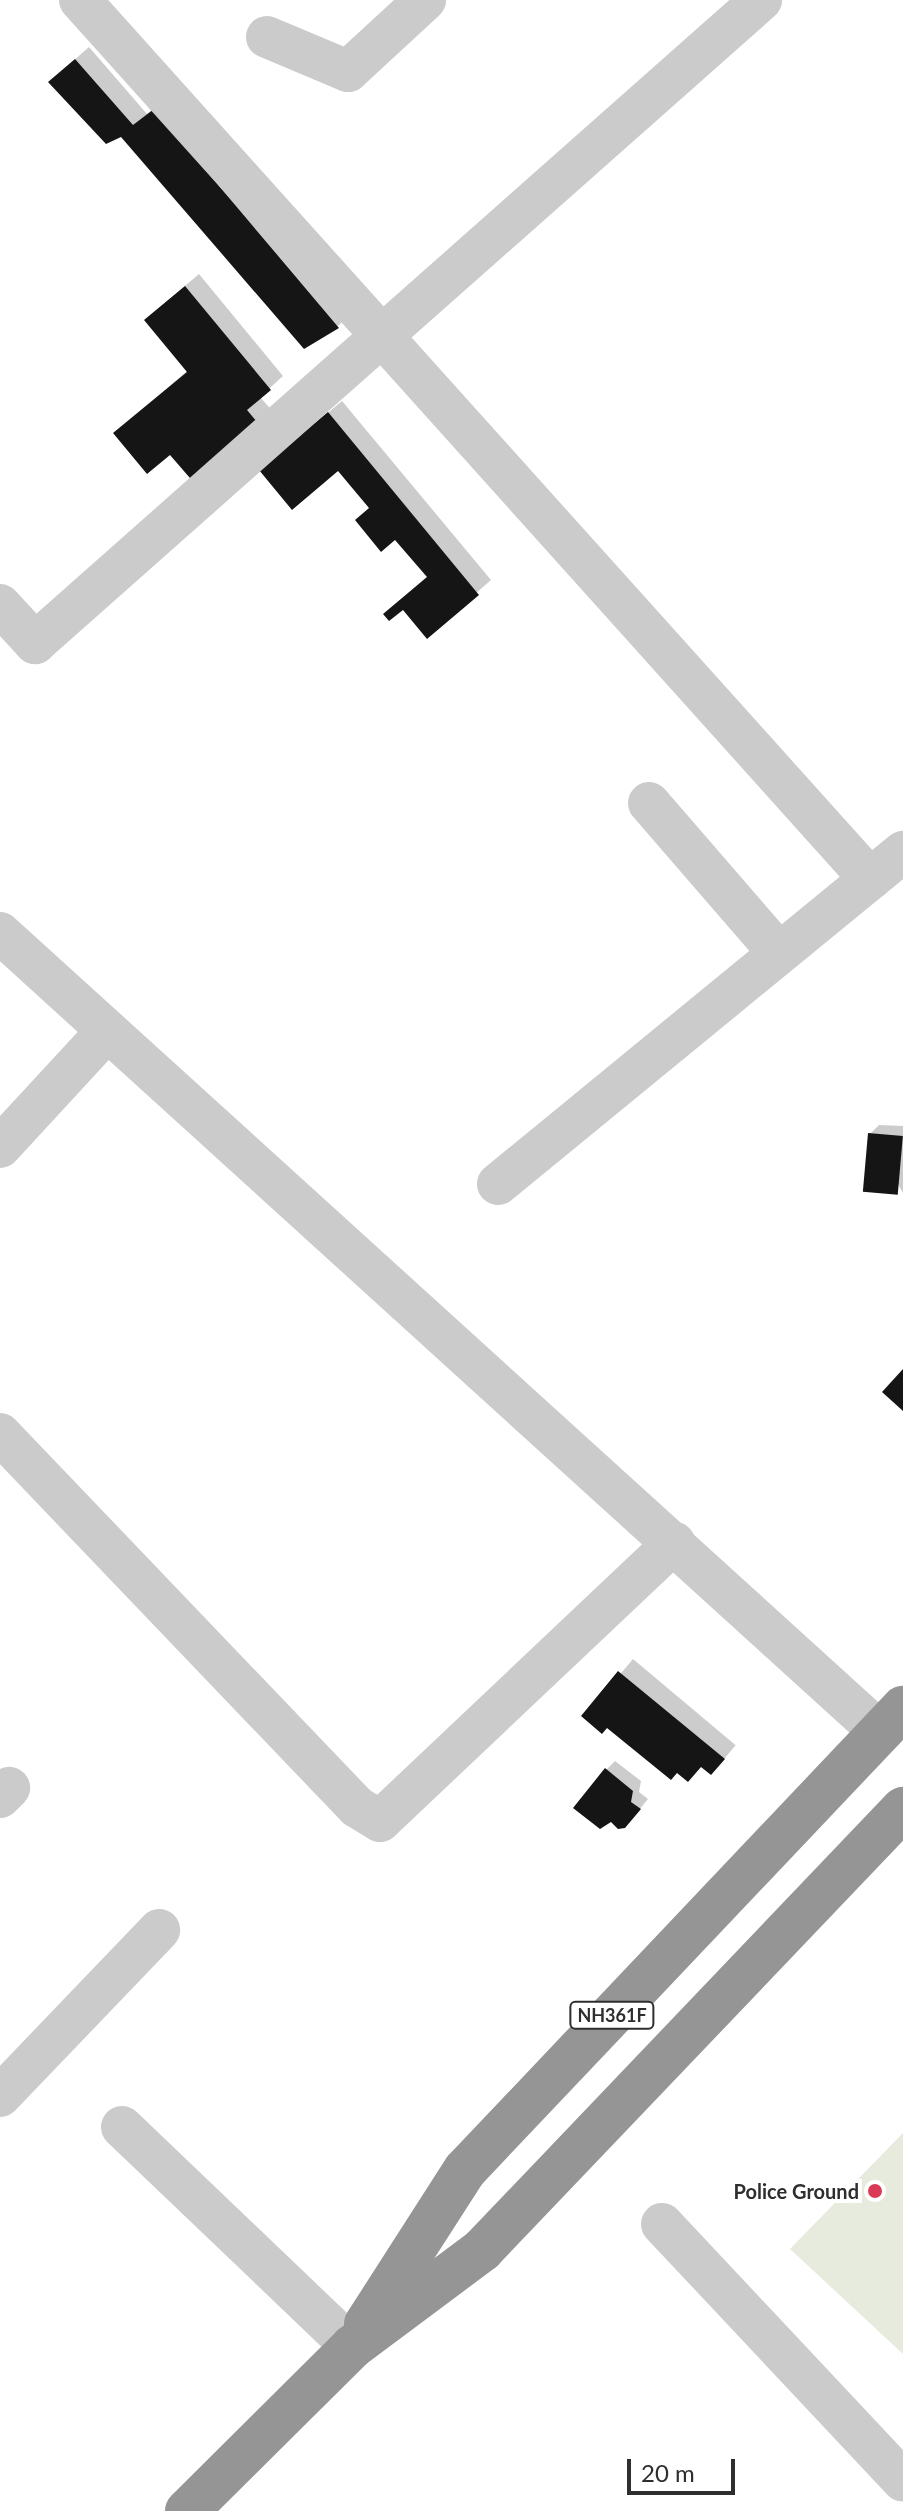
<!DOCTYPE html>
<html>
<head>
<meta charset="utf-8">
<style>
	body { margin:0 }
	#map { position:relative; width:903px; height:2511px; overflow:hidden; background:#fff; font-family:Lato,sans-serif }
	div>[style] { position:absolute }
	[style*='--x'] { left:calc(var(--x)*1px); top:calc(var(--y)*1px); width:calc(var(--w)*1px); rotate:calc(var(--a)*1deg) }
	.green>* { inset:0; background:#e6ebdd }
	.shadow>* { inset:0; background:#0003; transform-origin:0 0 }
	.building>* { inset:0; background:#151515; transform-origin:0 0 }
	.street>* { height:42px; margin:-21px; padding:0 21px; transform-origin:21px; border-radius:21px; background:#cbcbcb }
	.highway>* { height:44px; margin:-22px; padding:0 22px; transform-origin:22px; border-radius:22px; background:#959595 }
	.dots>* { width:22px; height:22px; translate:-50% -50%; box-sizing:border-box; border:4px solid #fff; border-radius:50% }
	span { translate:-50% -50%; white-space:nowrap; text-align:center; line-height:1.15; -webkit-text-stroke:8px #fff; paint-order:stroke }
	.shield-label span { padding:2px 6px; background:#fff; border:2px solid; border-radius:6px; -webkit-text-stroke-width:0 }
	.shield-label { font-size:18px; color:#2e2e2e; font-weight:700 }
	.poi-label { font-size:20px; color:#2e2e2e; font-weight:700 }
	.right { translate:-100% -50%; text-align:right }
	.scale { position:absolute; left:627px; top:2459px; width:108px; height:36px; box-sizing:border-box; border:4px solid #2e2e2e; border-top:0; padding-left:10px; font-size:24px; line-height:28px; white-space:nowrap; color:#2e2e2e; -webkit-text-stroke:6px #fff; paint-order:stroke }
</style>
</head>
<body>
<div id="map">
	<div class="green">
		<i style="clip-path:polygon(903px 2133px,903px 2354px,790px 2249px)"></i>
	</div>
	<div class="shadow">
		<i style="clip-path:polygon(89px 47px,147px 114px,169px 97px,351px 313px,338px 326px,304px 347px,64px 69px)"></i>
		<i style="clip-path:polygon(199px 274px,283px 376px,260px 397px,275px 414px,171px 452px,116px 433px,188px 370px,160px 307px)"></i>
		<i style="clip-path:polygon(342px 401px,491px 580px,427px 636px,403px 607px,385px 614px,428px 576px,338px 469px,275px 457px)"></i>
		<i style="clip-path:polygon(879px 1125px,903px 1126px,903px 1193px,870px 1134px)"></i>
		<i style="left:633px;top:1659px;width:134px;height:19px;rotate:40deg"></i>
		<i style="clip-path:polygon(615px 1761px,641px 1781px,639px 1792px,648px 1799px,634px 1816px,606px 1770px)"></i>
	</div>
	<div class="building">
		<i style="clip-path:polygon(75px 59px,133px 125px,154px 109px,339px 328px,304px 349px,121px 137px,106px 144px,48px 82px)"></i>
		<i style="clip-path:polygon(185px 286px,271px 390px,247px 410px,263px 429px,196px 485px,170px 455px,147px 474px,113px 433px,187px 372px,144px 320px)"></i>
		<i style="clip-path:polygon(328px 412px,479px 595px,427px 639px,403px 610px,389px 621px,383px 614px,427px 577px,395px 540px,381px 552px,355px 520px,369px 508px,338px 471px,292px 510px,259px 470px)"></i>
		<i style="left:868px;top:1133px;width:35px;height:59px;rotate:5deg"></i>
		<i style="clip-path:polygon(903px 1369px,903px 1411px,882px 1392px)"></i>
		<i style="clip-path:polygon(618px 1671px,725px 1759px,711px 1775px,701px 1767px,688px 1782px,677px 1773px,671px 1780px,607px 1728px,602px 1734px,581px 1716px)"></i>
		<i style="clip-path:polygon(605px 1768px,633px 1791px,631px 1802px,641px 1809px,625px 1828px,618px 1829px,611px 1822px,600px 1829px,573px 1808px)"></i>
	</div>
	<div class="street">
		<i style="--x:80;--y:0;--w:1182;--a:48.05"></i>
		<i style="--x:267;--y:37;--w:88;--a:22.8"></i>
		<i style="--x:348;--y:71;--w:105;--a:-42.7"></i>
		<i style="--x:0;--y:605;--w:52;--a:47.4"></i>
		<i style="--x:35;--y:643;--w:970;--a:-41.53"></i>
		<i style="--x:649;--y:803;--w:198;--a:49.1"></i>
		<i style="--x:0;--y:933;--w:1189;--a:42.24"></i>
		<i style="--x:0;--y:1147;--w:158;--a:-47.3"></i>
		<i style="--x:498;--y:1184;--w:524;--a:-39.34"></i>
		<i style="--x:0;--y:1434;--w:516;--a:46.26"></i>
		<i style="--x:357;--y:1807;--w:27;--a:31"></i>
		<i style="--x:380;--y:1821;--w:405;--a:-43.4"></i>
		<i style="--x:0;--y:1797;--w:13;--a:-45"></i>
		<i style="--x:0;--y:2096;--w:230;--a:-46.2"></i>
		<i style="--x:122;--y:2127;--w:318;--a:43.7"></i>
		<i style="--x:662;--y:2224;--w:352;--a:46.8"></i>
	</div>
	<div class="highway">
		<i style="--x:366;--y:2324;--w:183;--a:-57.3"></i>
		<i style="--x:465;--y:2170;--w:637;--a:-46.53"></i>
		<i style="--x:187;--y:2511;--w:233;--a:-44.8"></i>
		<i style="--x:352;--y:2347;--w:162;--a:-36.7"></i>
		<i style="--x:482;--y:2250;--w:610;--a:-46.33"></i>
	</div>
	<div class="dots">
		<i style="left:875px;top:2191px;background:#db3a56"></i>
	</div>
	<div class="shield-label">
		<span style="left:612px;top:2015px">NH361F</span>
	</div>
	<div class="poi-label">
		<span class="right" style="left:859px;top:2191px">Police Ground</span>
	</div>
	<div class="scale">20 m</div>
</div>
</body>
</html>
